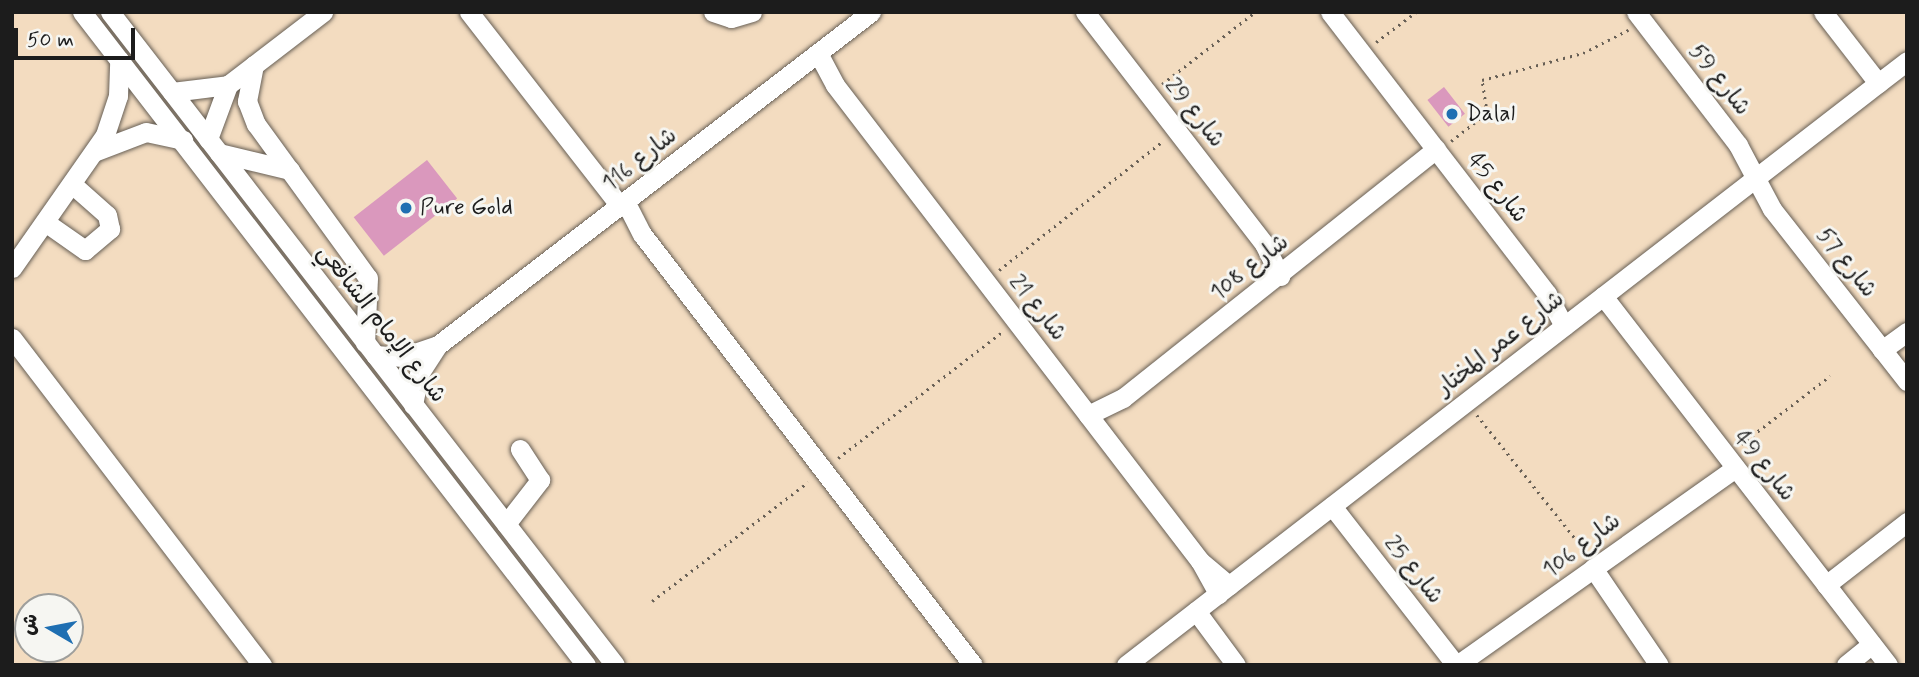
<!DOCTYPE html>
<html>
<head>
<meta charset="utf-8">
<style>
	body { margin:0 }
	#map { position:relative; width:1919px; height:677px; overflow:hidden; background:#f3dcc0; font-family:Mynerve,"Playpen Sans Arabic",sans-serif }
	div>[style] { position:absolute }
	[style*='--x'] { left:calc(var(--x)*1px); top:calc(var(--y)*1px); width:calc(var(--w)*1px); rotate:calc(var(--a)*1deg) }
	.building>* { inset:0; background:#da98bd; transform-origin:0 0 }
	.path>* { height:2.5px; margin-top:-1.25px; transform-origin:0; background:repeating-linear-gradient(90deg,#675f55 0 2px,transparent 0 7px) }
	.roads { filter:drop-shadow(0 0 2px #675f55) drop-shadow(0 0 2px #675f55) }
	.minor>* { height:19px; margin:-9.5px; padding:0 9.5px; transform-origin:9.5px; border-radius:9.5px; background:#fff }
	.dots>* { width:19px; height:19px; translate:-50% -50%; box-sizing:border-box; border:4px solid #f6f6f2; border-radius:50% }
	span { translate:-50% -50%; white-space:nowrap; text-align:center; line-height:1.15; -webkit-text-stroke:6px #f6f6f2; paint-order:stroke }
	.street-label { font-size:23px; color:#1c1c1c }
	.poi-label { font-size:23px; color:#1c1c1c }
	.left { translate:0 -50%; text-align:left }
	.frame { position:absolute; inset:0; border:14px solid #1c1c1c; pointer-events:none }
	.north { position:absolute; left:14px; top:593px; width:70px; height:70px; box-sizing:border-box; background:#f6f6f2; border:2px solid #9f9f9c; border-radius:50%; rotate:280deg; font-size:19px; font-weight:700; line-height:28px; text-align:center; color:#1c1c1c }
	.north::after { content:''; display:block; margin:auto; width:24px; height:32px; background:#1f6fb2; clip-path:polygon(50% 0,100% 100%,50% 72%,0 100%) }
	.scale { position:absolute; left:14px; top:28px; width:121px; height:32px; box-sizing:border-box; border:4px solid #1c1c1c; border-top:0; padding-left:9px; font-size:21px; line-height:24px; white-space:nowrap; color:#1c1c1c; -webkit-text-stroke:5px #f6f6f2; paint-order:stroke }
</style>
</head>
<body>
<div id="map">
	<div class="building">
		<i style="left:1444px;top:87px;width:34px;height:21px;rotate:52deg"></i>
		<i style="left:427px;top:160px;width:49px;height:93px;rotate:52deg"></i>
	</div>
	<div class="path">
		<i style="--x:1376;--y:42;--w:50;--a:-36.9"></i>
		<i style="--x:1162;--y:84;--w:118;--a:-37.7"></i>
		<i style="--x:1451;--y:141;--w:46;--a:-37.9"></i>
		<i style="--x:1487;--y:113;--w:33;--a:-99"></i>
		<i style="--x:1482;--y:80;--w:105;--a:-15"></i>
		<i style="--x:1583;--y:53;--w:51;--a:-27.1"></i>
		<i style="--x:999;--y:270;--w:209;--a:-38.2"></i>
		<i style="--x:1477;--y:415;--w:175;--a:51.5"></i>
		<i style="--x:1741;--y:444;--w:112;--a:-37.4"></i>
		<i style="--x:838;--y:458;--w:207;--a:-37.5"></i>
		<i style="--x:652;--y:601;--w:196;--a:-37.3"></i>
	</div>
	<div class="roads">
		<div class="minor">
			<i style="--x:82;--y:12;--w:825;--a:52.34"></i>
			<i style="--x:110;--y:12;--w:825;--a:52.28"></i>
			<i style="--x:469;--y:12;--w:247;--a:52.1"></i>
			<i style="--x:713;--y:12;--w:19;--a:18"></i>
			<i style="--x:731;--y:18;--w:22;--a:-16"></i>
			<i style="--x:1085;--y:12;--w:293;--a:52.3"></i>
			<i style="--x:1264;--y:244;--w:36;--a:63"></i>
			<i style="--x:1330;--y:12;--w:356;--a:52.4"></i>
			<i style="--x:1547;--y:294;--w:36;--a:62"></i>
			<i style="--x:1636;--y:12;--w:168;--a:52.5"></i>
			<i style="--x:1738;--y:145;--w:72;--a:62"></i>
			<i style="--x:1772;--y:209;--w:219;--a:51.9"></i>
			<i style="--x:1823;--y:12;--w:90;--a:52.2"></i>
			<i style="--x:818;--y:53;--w:36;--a:62"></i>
			<i style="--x:835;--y:85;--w:600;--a:52.52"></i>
			<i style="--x:1200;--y:561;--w:38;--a:61"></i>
			<i style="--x:254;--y:65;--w:37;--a:101"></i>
			<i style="--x:247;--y:101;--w:25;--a:69"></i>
			<i style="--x:256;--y:124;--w:190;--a:54"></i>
			<i style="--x:368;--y:278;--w:65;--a:92.6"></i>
			<i style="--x:172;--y:92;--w:56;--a:-7.1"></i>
			<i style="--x:208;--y:139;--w:58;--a:-69.7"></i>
			<i style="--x:228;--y:85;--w:120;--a:-37.5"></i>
			<i style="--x:96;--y:151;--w:53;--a:-20.8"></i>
			<i style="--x:146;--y:132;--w:38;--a:12"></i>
			<i style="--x:219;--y:153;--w:73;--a:13.5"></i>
			<i style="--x:626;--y:203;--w:35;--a:63"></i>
			<i style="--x:642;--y:234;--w:543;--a:52.48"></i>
			<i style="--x:45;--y:222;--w:49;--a:35"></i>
			<i style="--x:85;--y:250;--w:33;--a:-40"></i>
			<i style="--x:110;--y:229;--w:14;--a:-102"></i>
			<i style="--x:107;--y:215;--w:47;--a:-138.5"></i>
			<i style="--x:12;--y:268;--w:162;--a:-55"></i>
			<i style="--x:105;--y:135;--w:41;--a:-71.6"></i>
			<i style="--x:118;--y:96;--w:36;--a:-88"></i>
			<i style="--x:1603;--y:296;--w:466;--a:52.3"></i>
			<i style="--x:12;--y:338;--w:412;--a:52.6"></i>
			<i style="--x:1882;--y:350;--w:31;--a:-36"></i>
			<i style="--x:375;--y:355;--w:28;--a:4"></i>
			<i style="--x:403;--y:357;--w:37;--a:-19"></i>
			<i style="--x:438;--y:345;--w:546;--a:-37.56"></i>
			<i style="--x:413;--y:405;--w:32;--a:-79"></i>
			<i style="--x:419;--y:374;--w:33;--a:-57"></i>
			<i style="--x:1088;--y:415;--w:39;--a:-26"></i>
			<i style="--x:1123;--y:398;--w:400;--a:-38.5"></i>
			<i style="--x:1332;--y:506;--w:202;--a:52.1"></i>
			<i style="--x:506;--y:524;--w:56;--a:-52.3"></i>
			<i style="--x:540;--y:480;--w:37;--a:-123"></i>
			<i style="--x:1200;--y:561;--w:38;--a:40"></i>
			<i style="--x:1593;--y:568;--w:117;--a:55.8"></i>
			<i style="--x:1826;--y:585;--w:103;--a:-37.9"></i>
			<i style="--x:1196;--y:611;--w:67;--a:53.5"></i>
			<i style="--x:1126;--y:665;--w:987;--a:-37.72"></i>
			<i style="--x:1457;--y:665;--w:341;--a:-35.3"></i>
			<i style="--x:1846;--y:665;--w:33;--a:-39"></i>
		</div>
	</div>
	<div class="dots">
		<i style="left:1452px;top:114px;background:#1f6fb2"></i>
		<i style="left:406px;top:208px;background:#1f6fb2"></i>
	</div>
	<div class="street-label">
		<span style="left:1719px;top:80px;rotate:52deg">شارع 59</span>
		<span style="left:1194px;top:113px;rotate:52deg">شارع 29</span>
		<span style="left:640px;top:160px;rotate:-38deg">شارع 116</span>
		<span style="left:1497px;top:188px;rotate:52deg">شارع 45</span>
		<span style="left:1846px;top:263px;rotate:52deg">شارع 57</span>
		<span style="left:1250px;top:268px;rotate:-38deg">شارع 108</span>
		<span style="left:1037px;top:308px;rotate:52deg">شارع 21</span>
		<span style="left:381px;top:324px;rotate:52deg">شارع الإمام الشافعي</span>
		<span style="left:1501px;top:344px;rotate:-38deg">شارع عمر المختار</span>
		<span style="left:1764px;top:466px;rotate:52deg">شارع 49</span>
		<span style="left:1582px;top:546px;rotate:-37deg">شارع 106</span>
		<span style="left:1413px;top:570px;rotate:52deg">شارع 25</span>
	</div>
	<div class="poi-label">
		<span class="left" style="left:1466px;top:114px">Dalal</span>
		<span class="left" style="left:420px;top:208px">Pure Gold</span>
	</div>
	<div class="frame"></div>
	<div class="north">ش</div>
	<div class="scale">50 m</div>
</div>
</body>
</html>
